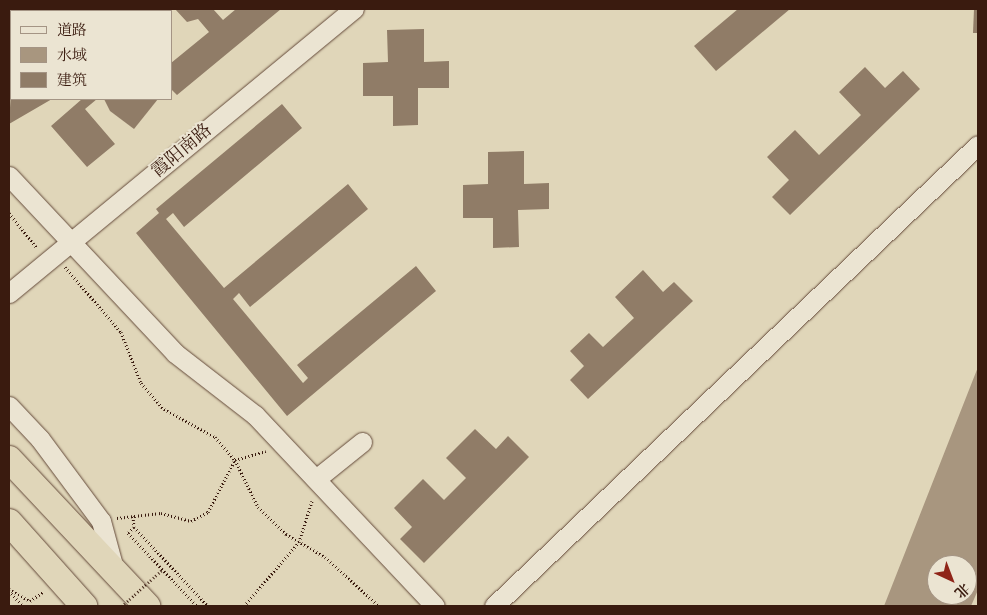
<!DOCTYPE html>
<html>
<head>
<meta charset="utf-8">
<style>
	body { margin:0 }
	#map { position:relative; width:987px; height:615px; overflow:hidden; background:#e0d6b9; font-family:"Old Standard TT","Noto Serif SC",serif }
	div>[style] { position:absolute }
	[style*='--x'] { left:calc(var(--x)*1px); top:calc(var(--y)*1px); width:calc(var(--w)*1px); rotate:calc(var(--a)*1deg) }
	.water>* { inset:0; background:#a8967f }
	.building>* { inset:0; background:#907c67 }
	.path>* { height:3px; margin-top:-1.5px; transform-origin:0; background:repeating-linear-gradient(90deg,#3a1b0f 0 1px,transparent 0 3.5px) }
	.roads { filter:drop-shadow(0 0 1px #644a3a) drop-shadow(0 0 1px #644a3a) }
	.minor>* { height:19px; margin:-9.5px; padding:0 9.5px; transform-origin:9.5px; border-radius:9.5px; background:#ebe4d2 }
	.highway>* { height:26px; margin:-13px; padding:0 13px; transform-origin:13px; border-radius:13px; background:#e0d6b9 }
	.path-bridge>* { height:3px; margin-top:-1.5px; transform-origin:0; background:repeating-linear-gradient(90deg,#3a1b0f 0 1px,transparent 0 3.5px) }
	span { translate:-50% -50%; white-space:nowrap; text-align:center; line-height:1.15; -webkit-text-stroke:4px #ebe4d2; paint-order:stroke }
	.street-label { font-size:18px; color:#3a1b0f }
	.frame { position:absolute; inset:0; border:10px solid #3a1b0f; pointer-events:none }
	.legend { position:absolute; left:10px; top:10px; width:162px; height:90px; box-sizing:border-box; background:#ebe4d2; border:1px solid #a49484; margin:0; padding:6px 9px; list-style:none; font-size:15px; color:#3a1b0f }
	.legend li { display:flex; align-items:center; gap:10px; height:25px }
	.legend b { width:25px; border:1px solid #a49484 }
	.north { position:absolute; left:927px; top:555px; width:50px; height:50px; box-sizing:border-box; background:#ebe4d2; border:1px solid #a49484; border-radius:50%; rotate:137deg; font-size:14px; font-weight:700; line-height:20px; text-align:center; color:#3a1b0f }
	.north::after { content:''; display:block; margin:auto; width:18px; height:22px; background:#8f2418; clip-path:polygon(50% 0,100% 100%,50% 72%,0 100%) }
</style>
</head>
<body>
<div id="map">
	<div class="water">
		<i style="clip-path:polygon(evenodd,978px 367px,978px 590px,971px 606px,884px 606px,978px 367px,937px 565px,967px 565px,967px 595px,937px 595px,937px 565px)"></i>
	</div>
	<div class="building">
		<i style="clip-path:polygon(101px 9px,128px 9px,98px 11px)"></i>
		<i style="clip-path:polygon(175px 9px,213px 9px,223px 20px,236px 9px,281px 9px,177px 95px,171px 89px,171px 63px,209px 32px,198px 19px,187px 22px)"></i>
		<i style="clip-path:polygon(738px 9px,790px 9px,716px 71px,694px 46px)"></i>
		<i style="clip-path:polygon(974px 9px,978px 9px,978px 33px,973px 33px)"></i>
		<i style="clip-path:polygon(424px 29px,424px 62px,449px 61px,449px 88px,418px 88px,418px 125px,393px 126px,393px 96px,363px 96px,363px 63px,388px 62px,387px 30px)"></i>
		<i style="clip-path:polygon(865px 67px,885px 88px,903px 71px,920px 89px,790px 215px,772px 197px,789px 180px,767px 157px,795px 130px,819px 155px,861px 115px,839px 92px)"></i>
		<i style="clip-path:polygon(11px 91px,11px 99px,52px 99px,9px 124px)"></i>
		<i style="clip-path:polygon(82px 99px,97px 99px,85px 109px,115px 144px,87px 167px,51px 126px)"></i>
		<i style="clip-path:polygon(104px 99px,158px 99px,134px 129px,110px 111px)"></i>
		<i style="clip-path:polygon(282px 104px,302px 128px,184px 227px,173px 213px,166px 219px,224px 288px,348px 184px,368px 209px,250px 307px,239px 293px,233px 299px,303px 383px,308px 378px,297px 365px,416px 266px,436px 291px,287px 416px,136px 233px,159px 213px,156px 209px)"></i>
		<i style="clip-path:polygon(524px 151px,524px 184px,549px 183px,549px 209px,518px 210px,519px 247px,493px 248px,493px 218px,463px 218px,463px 185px,488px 184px,488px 152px)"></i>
		<i style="clip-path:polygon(643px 270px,663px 292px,674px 282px,693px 301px,588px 399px,570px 380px,584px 366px,570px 351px,589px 333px,603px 347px,634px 318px,615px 297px)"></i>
		<i style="clip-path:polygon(475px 429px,496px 449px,508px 436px,529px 457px,424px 563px,400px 539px,412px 527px,394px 508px,423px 479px,444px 500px,466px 478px,446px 458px)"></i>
	</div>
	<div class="path">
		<i style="--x:9;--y:213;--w:45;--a:51.3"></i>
		<i style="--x:65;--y:267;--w:86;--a:49.3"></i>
		<i style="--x:121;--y:332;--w:55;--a:68.6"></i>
		<i style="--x:141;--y:383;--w:35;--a:49"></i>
		<i style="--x:164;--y:409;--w:58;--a:28.8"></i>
		<i style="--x:215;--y:437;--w:30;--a:49"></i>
		<i style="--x:235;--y:460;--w:52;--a:63.9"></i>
		<i style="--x:258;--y:507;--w:39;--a:44"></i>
		<i style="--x:286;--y:534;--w:45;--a:30.5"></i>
		<i style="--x:325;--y:557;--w:73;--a:42.2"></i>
		<i style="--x:133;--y:516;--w:11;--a:85"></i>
		<i style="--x:134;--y:527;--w:8;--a:135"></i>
		<i style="--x:128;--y:533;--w:100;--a:46.6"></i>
		<i style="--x:117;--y:518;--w:44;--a:-6.5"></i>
		<i style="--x:161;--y:513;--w:31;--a:15"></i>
		<i style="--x:191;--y:521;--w:19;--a:-28"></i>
		<i style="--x:208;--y:512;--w:59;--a:-62.6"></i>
		<i style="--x:235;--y:460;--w:32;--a:-16"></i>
		<i style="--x:134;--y:527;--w:108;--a:46.9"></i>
		<i style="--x:9;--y:589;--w:24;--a:30"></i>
		<i style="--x:30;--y:601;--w:16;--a:-35"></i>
		<i style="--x:9;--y:591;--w:21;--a:47"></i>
		<i style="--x:244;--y:606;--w:84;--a:-49.3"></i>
		<i style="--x:299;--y:542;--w:43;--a:-72.4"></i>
	</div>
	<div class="roads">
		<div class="minor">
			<i style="--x:25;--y:11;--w:4;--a:-34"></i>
			<i style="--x:9;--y:24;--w:3;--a:-45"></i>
			<i style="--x:9;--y:176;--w:243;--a:46.8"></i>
			<i style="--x:175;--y:353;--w:101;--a:37.8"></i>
			<i style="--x:255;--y:415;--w:262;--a:46.7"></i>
			<i style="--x:9;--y:293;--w:447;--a:-39.5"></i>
			<i style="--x:9;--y:406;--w:45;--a:46.8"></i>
			<i style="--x:40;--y:439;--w:102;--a:53.4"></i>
			<i style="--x:101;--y:521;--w:50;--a:74.8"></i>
			<i style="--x:316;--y:479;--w:59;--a:-38.8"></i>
			<i style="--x:494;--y:606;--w:668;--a:-43.61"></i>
		</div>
		<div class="highway">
			<i style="--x:9;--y:459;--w:202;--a:46.8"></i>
			<i style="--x:9;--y:522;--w:113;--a:48.2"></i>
		</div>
	</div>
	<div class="path-bridge">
		<i style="--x:122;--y:606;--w:54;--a:-42"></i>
	</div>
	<div class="street-label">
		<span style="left:182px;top:151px;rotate:-40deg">霞阳南路</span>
	</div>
	<div class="frame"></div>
	<ul class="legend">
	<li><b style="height:6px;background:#ebe4d2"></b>道路</li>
	<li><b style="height:14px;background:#a8967f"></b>水域</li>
	<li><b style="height:14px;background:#907c67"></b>建筑</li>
	</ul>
	<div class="north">北</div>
</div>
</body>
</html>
